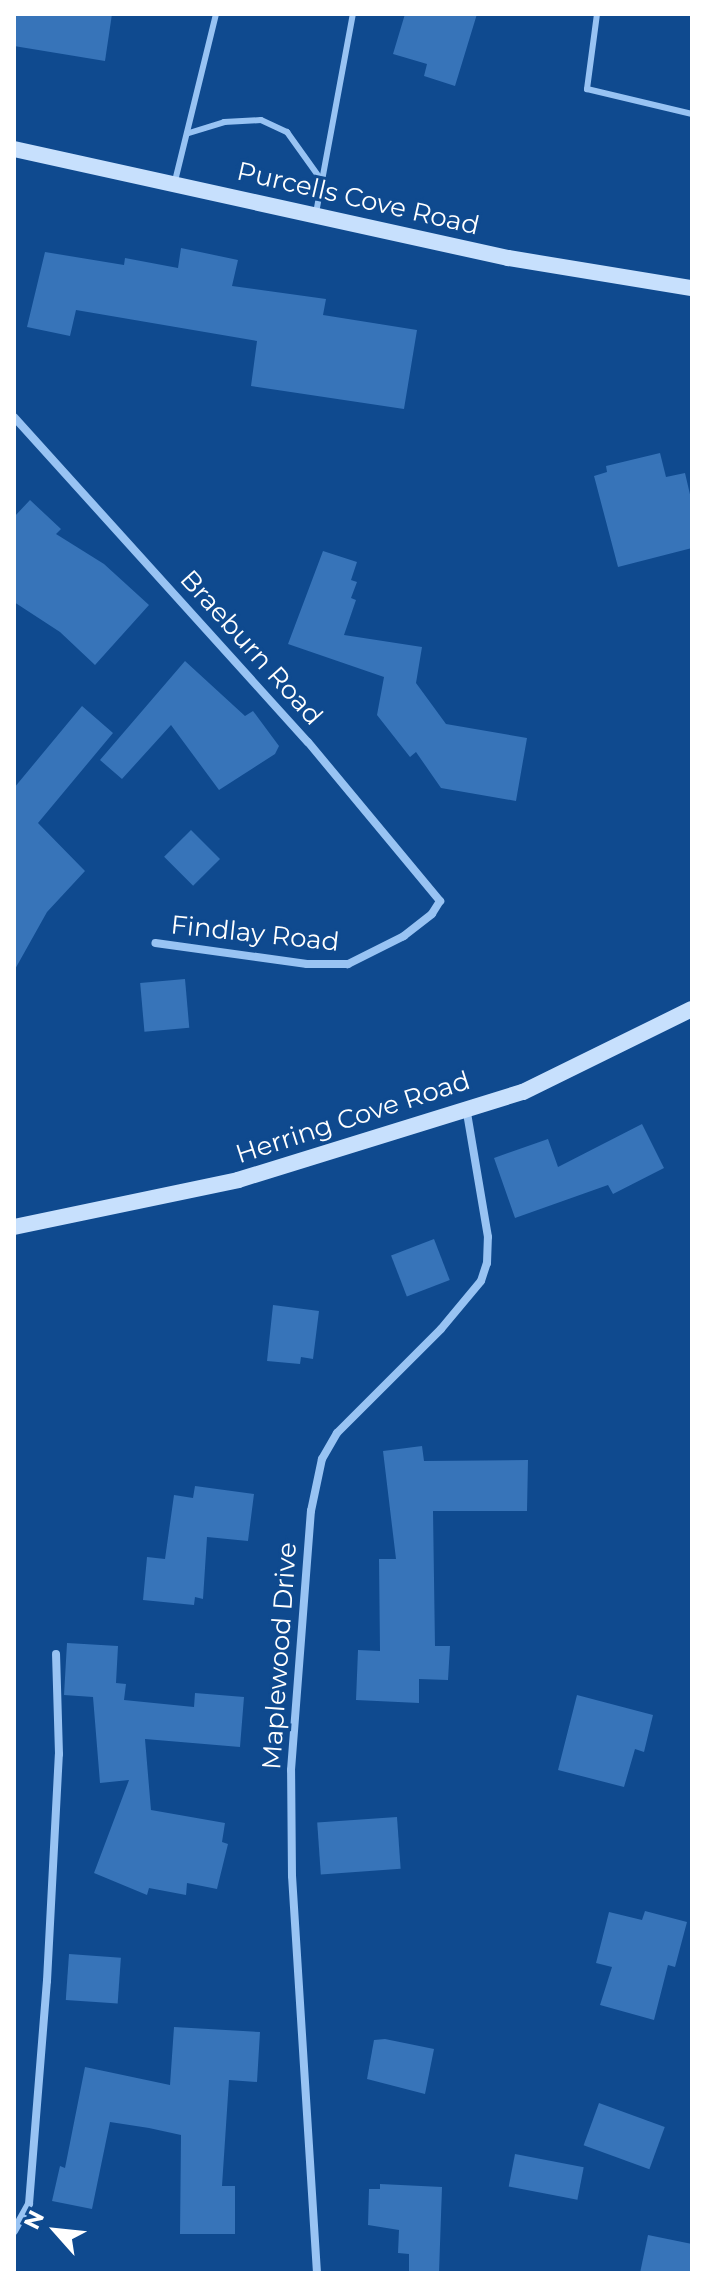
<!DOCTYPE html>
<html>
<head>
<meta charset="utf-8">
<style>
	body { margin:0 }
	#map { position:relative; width:706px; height:2287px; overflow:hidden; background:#0f4a8f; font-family:Montserrat,sans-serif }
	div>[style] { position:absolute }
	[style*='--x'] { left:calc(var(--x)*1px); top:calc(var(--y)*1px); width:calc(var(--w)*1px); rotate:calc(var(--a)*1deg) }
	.building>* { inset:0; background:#3774b9; transform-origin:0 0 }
	.service>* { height:6px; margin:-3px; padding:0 3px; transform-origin:3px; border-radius:3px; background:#98c3f3 }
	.minor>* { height:8px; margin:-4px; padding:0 4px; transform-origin:4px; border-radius:4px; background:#98c3f3 }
	.secondary>* { height:16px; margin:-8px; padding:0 8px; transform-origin:8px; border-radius:8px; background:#c7e0fd }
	span { translate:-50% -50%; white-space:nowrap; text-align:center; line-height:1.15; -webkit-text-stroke:6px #0f4a8f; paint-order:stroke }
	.street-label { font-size:26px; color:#fff }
	.frame { position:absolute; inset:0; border:16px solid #fff; pointer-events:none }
	.north { position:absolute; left:16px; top:2191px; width:80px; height:80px; -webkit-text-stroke:6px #0f4a8f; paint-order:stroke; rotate:297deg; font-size:22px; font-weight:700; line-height:32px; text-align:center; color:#fff }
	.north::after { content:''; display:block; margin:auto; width:28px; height:36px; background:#fff; clip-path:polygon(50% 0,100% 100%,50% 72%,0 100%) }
</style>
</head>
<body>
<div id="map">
	<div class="building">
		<i style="clip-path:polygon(14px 14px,112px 14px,105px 61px,14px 46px)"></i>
		<i style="clip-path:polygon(405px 14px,477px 14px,455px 86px,424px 76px,427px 64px,393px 54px)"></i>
		<i style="clip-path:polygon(181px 248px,238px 260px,232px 286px,326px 299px,323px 315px,417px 330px,404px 409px,251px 386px,257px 341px,76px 310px,70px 336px,27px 327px,45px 252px,124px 265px,125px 258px,178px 268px)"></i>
		<i style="clip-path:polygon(660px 453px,666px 477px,685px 473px,692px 503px,692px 548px,618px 567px,594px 476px,607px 472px,606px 466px)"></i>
		<i style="clip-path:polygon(30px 500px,61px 529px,56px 534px,104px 564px,149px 605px,95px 665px,60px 632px,14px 602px,14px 517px)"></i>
		<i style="clip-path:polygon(323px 551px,357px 562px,351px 580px,357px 582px,351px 598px,356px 600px,344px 635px,422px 647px,416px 683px,446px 724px,527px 738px,516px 801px,441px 788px,416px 752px,410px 757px,377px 715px,384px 677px,288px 644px)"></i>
		<i style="clip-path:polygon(185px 661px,245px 716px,253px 711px,279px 746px,275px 754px,219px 790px,171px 725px,122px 779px,100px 760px)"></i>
		<i style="clip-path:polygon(82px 706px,113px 733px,38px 823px,85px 871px,47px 912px,14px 971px,14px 788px)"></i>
		<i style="left:191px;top:830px;width:41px;height:38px;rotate:45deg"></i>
		<i style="left:185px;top:979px;width:49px;height:45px;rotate:85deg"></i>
		<i style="clip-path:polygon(642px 1124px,664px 1168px,613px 1194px,608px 1185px,515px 1218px,494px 1158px,548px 1139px,558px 1167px)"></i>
		<i style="left:434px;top:1239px;width:44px;height:46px;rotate:69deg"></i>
		<i style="clip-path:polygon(273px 1305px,319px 1311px,313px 1359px,301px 1357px,300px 1364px,267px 1361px)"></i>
		<i style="clip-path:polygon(422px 1446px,424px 1461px,528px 1460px,527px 1511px,433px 1511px,435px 1646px,450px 1646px,448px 1680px,419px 1679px,419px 1703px,356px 1700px,358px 1650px,380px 1651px,379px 1559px,396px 1559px,383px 1451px)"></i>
		<i style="clip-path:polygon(195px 1486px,254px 1494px,248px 1541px,207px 1537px,203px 1599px,195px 1597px,194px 1605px,143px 1600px,147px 1557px,165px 1559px,174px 1495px,193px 1498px)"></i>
		<i style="clip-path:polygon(67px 1643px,118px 1646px,116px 1683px,126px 1684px,124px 1700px,194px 1707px,195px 1693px,244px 1697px,240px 1747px,145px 1739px,151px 1810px,225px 1823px,222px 1842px,228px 1844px,217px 1889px,187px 1883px,186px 1895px,149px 1888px,147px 1895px,94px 1873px,129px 1780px,100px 1783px,93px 1697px,64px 1695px)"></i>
		<i style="clip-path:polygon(577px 1695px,653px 1715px,644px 1752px,635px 1749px,624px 1787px,558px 1770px)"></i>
		<i style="left:397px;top:1817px;width:52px;height:80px;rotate:86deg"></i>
		<i style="clip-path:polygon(645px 1911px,687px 1922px,675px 1967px,668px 1965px,654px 2020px,600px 2005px,612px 1967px,596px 1963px,609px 1912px,642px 1920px)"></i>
		<i style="left:69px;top:1954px;width:52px;height:46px;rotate:4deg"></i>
		<i style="clip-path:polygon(174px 2027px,260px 2032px,257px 2082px,229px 2080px,222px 2186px,235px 2186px,235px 2234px,180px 2234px,181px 2135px,149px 2128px,110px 2122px,92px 2209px,52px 2201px,60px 2166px,65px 2168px,85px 2067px,170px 2085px)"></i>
		<i style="clip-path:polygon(385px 2039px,434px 2049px,425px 2094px,367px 2079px,374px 2040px)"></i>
		<i style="left:599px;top:2103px;width:70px;height:45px;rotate:20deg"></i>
		<i style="left:515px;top:2154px;width:70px;height:33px;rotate:11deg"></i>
		<i style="clip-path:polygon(380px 2184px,442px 2187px,439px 2273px,409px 2273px,409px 2254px,398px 2253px,399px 2230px,368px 2225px,369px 2189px,380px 2189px)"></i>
		<i style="clip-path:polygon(648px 2235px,692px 2244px,692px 2273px,640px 2273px)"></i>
	</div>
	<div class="service">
		<i style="--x:597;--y:14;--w:76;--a:97.6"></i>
		<i style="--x:587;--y:89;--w:108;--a:13.4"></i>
		<i style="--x:189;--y:133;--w:37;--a:-17"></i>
		<i style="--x:224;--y:122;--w:37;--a:-3"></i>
		<i style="--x:261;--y:120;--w:29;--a:25"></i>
		<i style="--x:287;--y:132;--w:60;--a:54.5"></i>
		<i style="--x:175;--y:181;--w:172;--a:-76.2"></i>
		<i style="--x:316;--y:213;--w:202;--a:-79.5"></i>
	</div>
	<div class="minor">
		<i style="--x:14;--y:417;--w:438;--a:47.9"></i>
		<i style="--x:308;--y:742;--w:207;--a:50.3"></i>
		<i style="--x:440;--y:901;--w:15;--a:122"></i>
		<i style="--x:432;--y:914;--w:36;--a:142"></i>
		<i style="--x:404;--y:936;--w:63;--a:153.4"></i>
		<i style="--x:348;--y:964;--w:41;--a:180"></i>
		<i style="--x:307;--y:964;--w:153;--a:-172.1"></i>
		<i style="--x:14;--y:2231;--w:31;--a:-61"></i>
		<i style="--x:29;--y:2204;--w:224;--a:-85.4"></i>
		<i style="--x:47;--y:1981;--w:227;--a:-87"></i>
		<i style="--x:59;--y:1754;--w:100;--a:-91.7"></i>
		<i style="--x:317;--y:2273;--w:398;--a:-93.6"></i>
		<i style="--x:292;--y:1876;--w:106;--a:-90.5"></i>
		<i style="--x:291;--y:1770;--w:260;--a:-85.6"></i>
		<i style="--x:311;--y:1511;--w:53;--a:-78.1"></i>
		<i style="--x:322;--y:1459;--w:30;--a:-60"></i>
		<i style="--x:337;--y:1433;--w:147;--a:-45"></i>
		<i style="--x:441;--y:1329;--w:62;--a:-50.2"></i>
		<i style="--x:481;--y:1281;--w:19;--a:-72"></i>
		<i style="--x:487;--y:1263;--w:26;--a:-88"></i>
		<i style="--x:488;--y:1237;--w:132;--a:-99.6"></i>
	</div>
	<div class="secondary">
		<i style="--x:14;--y:149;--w:506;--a:12.44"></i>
		<i style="--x:508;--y:258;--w:186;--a:9.3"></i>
		<i style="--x:14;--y:1227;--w:229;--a:-11.8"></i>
		<i style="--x:238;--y:1180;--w:298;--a:-17.2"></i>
		<i style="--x:523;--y:1092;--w:188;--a:-26.2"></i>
	</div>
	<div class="street-label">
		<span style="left:358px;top:199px;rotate:13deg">Purcells Cove Road</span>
		<span style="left:251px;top:648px;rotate:48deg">Braeburn Road</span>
		<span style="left:255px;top:934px;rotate:6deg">Findlay Road</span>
		<span style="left:353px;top:1118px;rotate:-18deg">Herring Cove Road</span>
		<span style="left:280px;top:1656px;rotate:-86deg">Maplewood Drive</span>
	</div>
	<div class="frame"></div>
	<div class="north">N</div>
</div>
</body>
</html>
